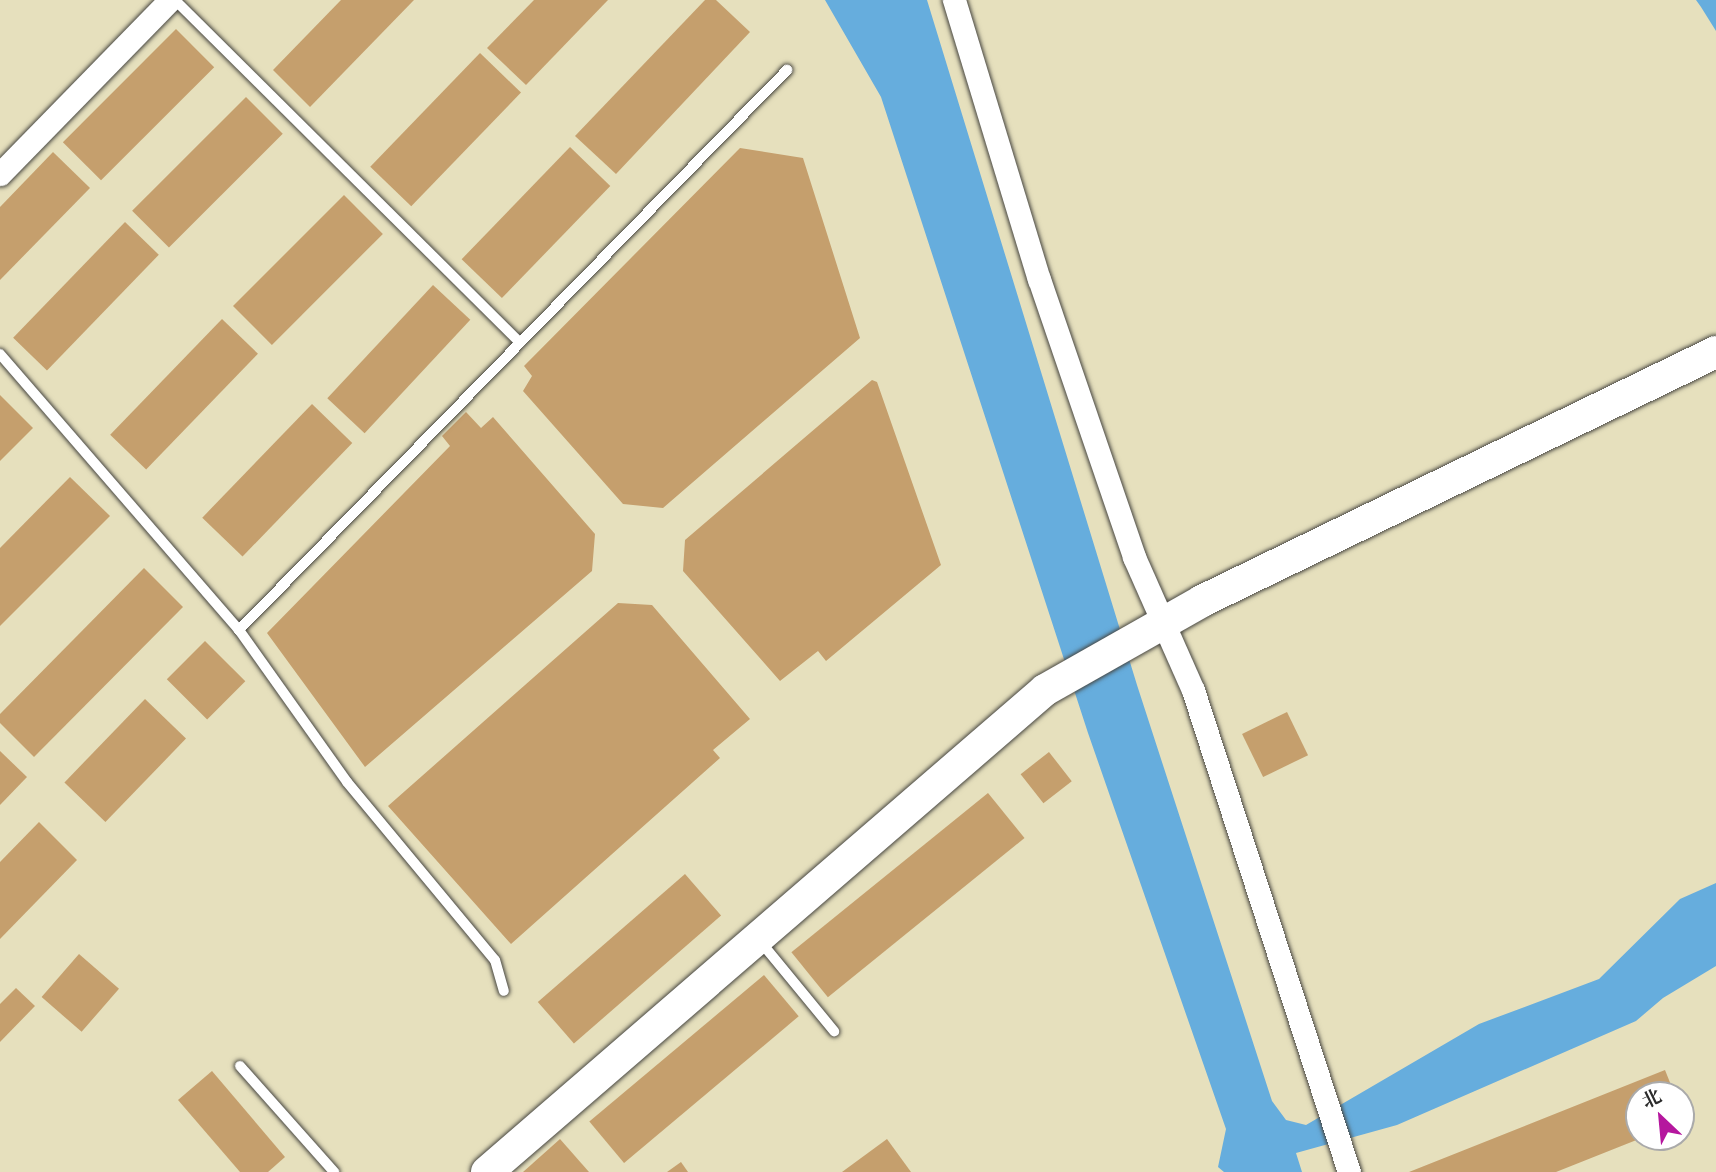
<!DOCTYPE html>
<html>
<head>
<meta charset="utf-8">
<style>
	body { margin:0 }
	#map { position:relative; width:1716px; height:1172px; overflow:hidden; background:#e6e0bd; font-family:Cardo,"Noto Serif SC",serif }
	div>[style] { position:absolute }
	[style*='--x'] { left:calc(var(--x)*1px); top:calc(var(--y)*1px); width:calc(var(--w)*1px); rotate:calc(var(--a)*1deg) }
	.water>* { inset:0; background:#66addd }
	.building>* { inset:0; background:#c59f6d; transform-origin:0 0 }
	.roads { filter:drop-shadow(0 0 2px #474641) drop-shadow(0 0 2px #474641) }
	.lane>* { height:10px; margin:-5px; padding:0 5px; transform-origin:5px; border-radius:5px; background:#fff }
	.street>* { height:23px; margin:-11.5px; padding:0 11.5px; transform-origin:11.5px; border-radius:11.5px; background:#fff }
	.secondary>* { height:32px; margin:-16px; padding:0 16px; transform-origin:16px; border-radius:16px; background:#fff }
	span { translate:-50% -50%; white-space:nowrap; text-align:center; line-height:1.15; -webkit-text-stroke:5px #fff; paint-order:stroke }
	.north { position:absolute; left:1625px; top:1081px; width:70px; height:70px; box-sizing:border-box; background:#fff; border:2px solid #aaa; border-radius:50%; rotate:334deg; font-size:19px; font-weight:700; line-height:28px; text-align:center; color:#2b2b2b }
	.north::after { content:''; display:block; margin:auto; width:24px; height:32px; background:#b5179e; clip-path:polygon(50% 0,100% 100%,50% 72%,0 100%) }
</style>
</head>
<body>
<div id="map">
	<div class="water">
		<i style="clip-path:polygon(825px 0,927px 0,1137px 685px,1272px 1101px,1286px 1120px,1306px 1125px,1479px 1024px,1599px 979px,1680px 899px,1716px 883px,1716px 966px,1663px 998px,1636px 1021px,1397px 1125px,1296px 1153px,1302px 1172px,1224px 1172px,1218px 1167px,1226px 1129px,1088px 733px,881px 97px)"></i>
		<i style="clip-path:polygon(1696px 0,1716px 0,1716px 31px,1701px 7px)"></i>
	</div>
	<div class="building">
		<i style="clip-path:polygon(341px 0,414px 0,310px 107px,273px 70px)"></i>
		<i style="clip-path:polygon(534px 0,608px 0,526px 85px,487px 48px)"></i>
		<i style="clip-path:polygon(705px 0,716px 0,750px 32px,616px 174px,575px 136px)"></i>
		<i style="left:176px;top:29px;width:54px;height:160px;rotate:45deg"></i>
		<i style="left:480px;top:53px;width:57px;height:158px;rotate:44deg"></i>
		<i style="left:246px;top:97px;width:52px;height:161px;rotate:45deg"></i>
		<i style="left:570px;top:147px;width:56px;height:156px;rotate:44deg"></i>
		<i style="clip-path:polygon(740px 148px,803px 158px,860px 338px,663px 508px,623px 504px,523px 391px,532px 376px,524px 366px)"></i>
		<i style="clip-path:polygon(53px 152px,90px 188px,0 280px,0 207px)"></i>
		<i style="left:344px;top:195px;width:55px;height:157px;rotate:45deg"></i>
		<i style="left:125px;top:222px;width:47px;height:161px;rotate:44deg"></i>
		<i style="left:433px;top:285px;width:51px;height:155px;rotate:43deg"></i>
		<i style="left:222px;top:319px;width:50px;height:161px;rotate:44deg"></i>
		<i style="clip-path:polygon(872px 380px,877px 382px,941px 565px,826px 661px,818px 651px,780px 681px,683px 571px,685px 540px)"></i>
		<i style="clip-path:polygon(0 395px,33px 428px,0 461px)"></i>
		<i style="left:312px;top:404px;width:56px;height:158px;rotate:44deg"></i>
		<i style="clip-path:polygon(466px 412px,481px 428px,493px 417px,595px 534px,592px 571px,365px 767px,267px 633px,450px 446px,442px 436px)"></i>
		<i style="clip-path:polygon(70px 477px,110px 516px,0 626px,0 548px)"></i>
		<i style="clip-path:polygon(144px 568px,183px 607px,34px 757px,0 723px,0 714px)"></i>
		<i style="clip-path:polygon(618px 603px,652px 605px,750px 719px,713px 750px,720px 758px,511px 944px,388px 806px)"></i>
		<i style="left:205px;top:641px;width:57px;height:54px;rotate:45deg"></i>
		<i style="left:145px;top:699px;width:57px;height:116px;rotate:44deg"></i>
		<i style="left:1287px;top:712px;width:48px;height:50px;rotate:64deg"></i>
		<i style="clip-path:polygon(0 751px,27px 777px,0 805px)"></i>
		<i style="left:1049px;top:752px;width:37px;height:36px;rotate:52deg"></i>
		<i style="left:988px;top:793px;width:58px;height:253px;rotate:51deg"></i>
		<i style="clip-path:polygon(39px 822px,77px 860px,0 939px,0 862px)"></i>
		<i style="left:685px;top:874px;width:55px;height:195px;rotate:49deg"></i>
		<i style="left:79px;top:954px;width:53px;height:57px;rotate:41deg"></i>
		<i style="left:764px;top:975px;width:54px;height:228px;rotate:50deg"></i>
		<i style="clip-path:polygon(16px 988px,35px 1006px,0 1042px,0 1004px)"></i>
		<i style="clip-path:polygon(1665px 1070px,1675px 1095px,1639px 1095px,1639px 1139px,1556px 1172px,1409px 1172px)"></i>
		<i style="clip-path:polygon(212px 1071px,285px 1157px,268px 1172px,240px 1172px,178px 1100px)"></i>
		<i style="clip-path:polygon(560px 1139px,589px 1172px,523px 1172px)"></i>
		<i style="clip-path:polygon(887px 1139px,911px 1172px,842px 1172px)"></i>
		<i style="clip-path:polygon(681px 1162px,688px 1172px,667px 1172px)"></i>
	</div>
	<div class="roads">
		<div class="lane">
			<i style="--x:175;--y:0;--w:486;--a:44.8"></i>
			<i style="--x:0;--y:354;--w:365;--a:49.1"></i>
			<i style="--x:239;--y:630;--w:784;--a:-45.62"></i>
			<i style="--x:239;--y:630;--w:186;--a:54.6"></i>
			<i style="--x:347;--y:782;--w:231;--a:50.3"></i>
			<i style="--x:495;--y:960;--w:32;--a:74"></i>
			<i style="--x:760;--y:941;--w:117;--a:50.6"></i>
			<i style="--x:240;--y:1066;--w:142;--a:48.4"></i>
		</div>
		<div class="street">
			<i style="--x:954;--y:0;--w:292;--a:73.1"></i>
			<i style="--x:1039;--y:279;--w:294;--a:71.1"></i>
			<i style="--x:1134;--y:557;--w:145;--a:66.1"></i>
			<i style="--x:1193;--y:690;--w:507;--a:72.07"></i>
			<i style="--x:0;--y:174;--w:243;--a:-45.7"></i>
		</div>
		<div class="secondary">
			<i style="--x:487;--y:1172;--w:737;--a:-40.82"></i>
			<i style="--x:1045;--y:690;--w:180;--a:-29.5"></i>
			<i style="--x:1202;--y:601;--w:571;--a:-25.85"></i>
		</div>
	</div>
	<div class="north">北</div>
</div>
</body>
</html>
